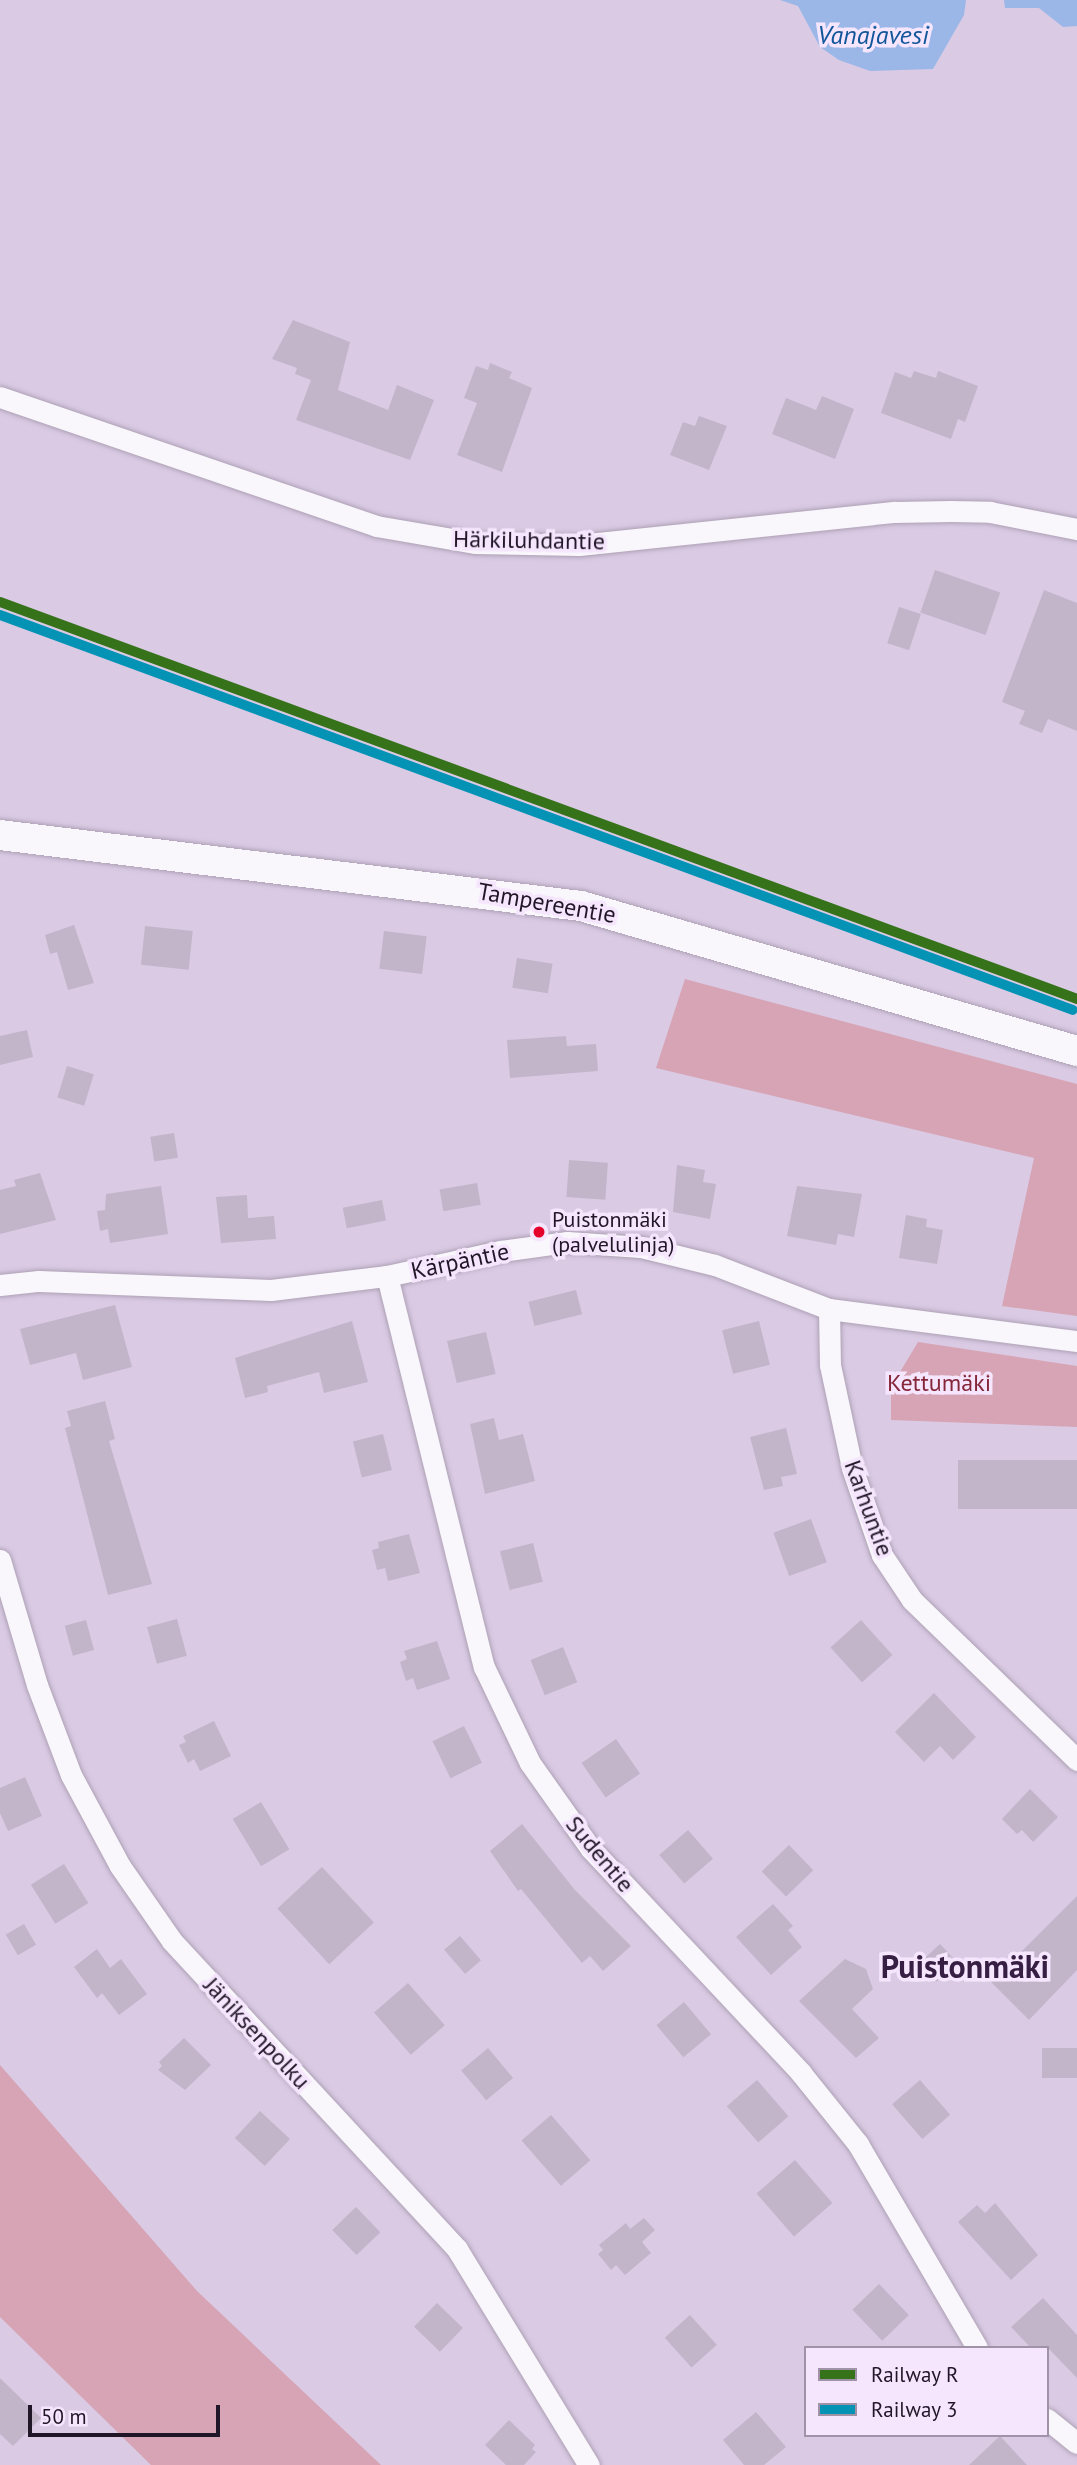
<!DOCTYPE html>
<html>
<head>
<meta charset="utf-8">
<style>
	body { margin:0 }
	#map { position:relative; width:1077px; height:2465px; overflow:hidden; background:#dacae4; font-family:"PT Sans",sans-serif }
	div>[style] { position:absolute }
	[style*='--x'] { left:calc(var(--x)*1px); top:calc(var(--y)*1px); width:calc(var(--w)*1px); rotate:calc(var(--a)*1deg) }
	.forest>* { inset:0; background:#d6a4b4 }
	.water>* { inset:0; background:#9ab7e8 }
	.building>* { inset:0; background:#c2b5c9; transform-origin:0 0 }
	.roads { filter:drop-shadow(0 0 2px #ada1b5) drop-shadow(0 0 2px #ada1b5) }
	.minor>* { height:21px; margin:-10.5px; padding:0 10.5px; transform-origin:10.5px; border-radius:10.5px; background:#f9f7fb }
	.secondary>* { height:30px; margin:-15px; padding:0 15px; transform-origin:15px; border-radius:15px; background:#f9f7fb }
	.rail-1>* { height:10px; margin:-5px; padding:0 5px; transform-origin:5px; border-radius:5px; background:#357219 }
	.rail-2>* { height:10px; margin:-5px; padding:0 5px; transform-origin:5px; border-radius:5px; background:#0593b5 }
	.dots>* { width:19px; height:19px; translate:-50% -50%; box-sizing:border-box; border:4px solid #f5e6fe; border-radius:50% }
	span { translate:-50% -50%; white-space:nowrap; text-align:center; line-height:1.15; -webkit-text-stroke:7px #f5e6fe; paint-order:stroke }
	.bus-label { font-size:22px; color:#211627 }
	.left { translate:0 -50%; text-align:left }
	.street-label { font-size:24px; color:#211627 }
	.park-label { font-size:24px; color:#852739 }
	.water-label { font-size:26px; color:#12569a; font-style:italic }
	.district-label { font-size:32px; color:#371e43; font-weight:700 }
	.legend { position:absolute; left:804px; top:2346px; width:245px; height:91px; box-sizing:border-box; background:#f5e6fe; border:2px solid #a093a8; margin:0; padding:9px 12px; list-style:none; font-size:21px; color:#211627 }
	.legend li { display:flex; align-items:center; gap:14px; height:35px }
	.legend b { width:35px; border:2px solid #a093a8 }
	.scale { position:absolute; left:28px; top:2405px; width:192px; height:32px; box-sizing:border-box; border:4px solid #211627; border-top:0; padding-left:9px; font-size:21px; line-height:24px; white-space:nowrap; color:#211627; -webkit-text-stroke:5px #f5e6fe; paint-order:stroke }
</style>
</head>
<body>
<div id="map">
	<div class="forest">
		<i style="clip-path:polygon(685px 979px,1077px 1084px,1077px 1316px,1002px 1306px,1034px 1158px,656px 1068px)"></i>
		<i style="clip-path:polygon(918px 1342px,1077px 1366px,1077px 1427px,891px 1420px,891px 1387px)"></i>
		<i style="clip-path:polygon(0 2065px,197px 2291px,381px 2465px,151px 2465px,0 2317px)"></i>
	</div>
	<div class="water">
		<i style="clip-path:polygon(780px 0,966px 0,964px 15px,933px 69px,870px 71px,839px 60px,820px 47px,798px 6px)"></i>
		<i style="clip-path:polygon(1004px 0,1077px 0,1077px 26px,1063px 27px,1039px 8px,1005px 8px)"></i>
	</div>
	<div class="building">
		<i style="clip-path:polygon(293px 320px,350px 342px,338px 390px,388px 410px,397px 385px,434px 400px,410px 460px,296px 420px,311px 380px,295px 374px,297px 368px,272px 359px)"></i>
		<i style="clip-path:polygon(490px 363px,512px 372px,509px 378px,532px 388px,502px 472px,457px 455px,477px 403px,464px 398px,476px 366px,488px 370px)"></i>
		<i style="clip-path:polygon(914px 371px,936px 378px,938px 371px,978px 386px,965px 422px,958px 419px,951px 439px,881px 413px,895px 372px,911px 378px)"></i>
		<i style="clip-path:polygon(822px 396px,854px 409px,835px 459px,772px 434px,786px 398px,816px 410px)"></i>
		<i style="clip-path:polygon(699px 416px,727px 426px,709px 470px,670px 455px,683px 422px,695px 426px)"></i>
		<i style="left:935px;top:570px;width:69px;height:45px;rotate:19deg"></i>
		<i style="clip-path:polygon(1044px 590px,1077px 603px,1077px 731px,1048px 719px,1042px 733px,1019px 724px,1025px 711px,1002px 702px)"></i>
		<i style="left:899px;top:607px;width:23px;height:38px;rotate:18deg"></i>
		<i style="clip-path:polygon(74px 925px,94px 983px,68px 990px,57px 952px,50px 954px,45px 935px)"></i>
		<i style="left:145px;top:926px;width:48px;height:39px;rotate:6deg"></i>
		<i style="left:384px;top:931px;width:43px;height:38px;rotate:7deg"></i>
		<i style="left:517px;top:958px;width:36px;height:30px;rotate:9deg"></i>
		<i style="clip-path:polygon(27px 1030px,33px 1057px,0 1065px,0 1036px)"></i>
		<i style="clip-path:polygon(566px 1036px,567px 1046px,596px 1044px,598px 1071px,510px 1078px,507px 1040px)"></i>
		<i style="left:67px;top:1066px;width:28px;height:33px;rotate:17deg"></i>
		<i style="left:174px;top:1133px;width:25px;height:24px;rotate:81deg"></i>
		<i style="left:569px;top:1160px;width:39px;height:37px;rotate:4deg"></i>
		<i style="clip-path:polygon(677px 1165px,705px 1170px,703px 1182px,716px 1184px,710px 1219px,673px 1212px)"></i>
		<i style="clip-path:polygon(40px 1173px,56px 1220px,0 1234px,0 1190px,16px 1186px,14px 1180px)"></i>
		<i style="left:477px;top:1183px;width:22px;height:38px;rotate:80deg"></i>
		<i style="clip-path:polygon(161px 1186px,168px 1234px,110px 1243px,108px 1229px,100px 1231px,97px 1211px,105px 1210px,106px 1194px)"></i>
		<i style="clip-path:polygon(797px 1186px,862px 1194px,854px 1237px,838px 1234px,836px 1245px,787px 1236px)"></i>
		<i style="clip-path:polygon(247px 1195px,248px 1218px,274px 1216px,276px 1239px,221px 1243px,216px 1197px)"></i>
		<i style="left:382px;top:1200px;width:21px;height:40px;rotate:79deg"></i>
		<i style="clip-path:polygon(906px 1215px,927px 1219px,926px 1227px,943px 1230px,937px 1264px,899px 1258px)"></i>
		<i style="left:576px;top:1290px;width:25px;height:49px;rotate:76deg"></i>
		<i style="clip-path:polygon(115px 1305px,132px 1367px,83px 1380px,76px 1353px,30px 1365px,20px 1329px)"></i>
		<i style="clip-path:polygon(352px 1321px,368px 1382px,324px 1393px,319px 1372px,267px 1386px,268px 1392px,245px 1398px,235px 1358px)"></i>
		<i style="left:759px;top:1321px;width:45px;height:38px;rotate:76deg"></i>
		<i style="left:486px;top:1332px;width:43px;height:40px;rotate:77deg"></i>
		<i style="clip-path:polygon(105px 1401px,115px 1439px,109px 1441px,152px 1584px,108px 1595px,65px 1428px,71px 1426px,67px 1411px)"></i>
		<i style="clip-path:polygon(494px 1418px,499px 1440px,523px 1434px,535px 1481px,485px 1494px,470px 1424px)"></i>
		<i style="clip-path:polygon(786px 1428px,797px 1474px,781px 1477px,783px 1486px,764px 1490px,750px 1437px)"></i>
		<i style="left:383px;top:1434px;width:37px;height:31px;rotate:76deg"></i>
		<i style="left:1077px;top:1460px;width:49px;height:119px;rotate:90deg"></i>
		<i style="left:811px;top:1519px;width:46px;height:40px;rotate:70deg"></i>
		<i style="clip-path:polygon(409px 1534px,420px 1573px,388px 1581px,385px 1568px,377px 1570px,372px 1550px,379px 1548px,378px 1542px)"></i>
		<i style="left:533px;top:1543px;width:40px;height:34px;rotate:76deg"></i>
		<i style="left:177px;top:1619px;width:38px;height:31px;rotate:75deg"></i>
		<i style="left:86px;top:1620px;width:31px;height:22px;rotate:75deg"></i>
		<i style="left:861px;top:1620px;width:47px;height:41px;rotate:48deg"></i>
		<i style="clip-path:polygon(437px 1641px,450px 1679px,417px 1690px,413px 1678px,406px 1681px,400px 1662px,407px 1659px,404px 1651px)"></i>
		<i style="left:563px;top:1647px;width:38px;height:35px;rotate:68deg"></i>
		<i style="clip-path:polygon(934px 1693px,976px 1737px,953px 1760px,940px 1746px,924px 1762px,895px 1732px)"></i>
		<i style="clip-path:polygon(214px 1721px,231px 1756px,200px 1771px,194px 1759px,188px 1763px,179px 1745px,186px 1742px,183px 1736px)"></i>
		<i style="left:464px;top:1726px;width:41px;height:35px;rotate:64deg"></i>
		<i style="left:616px;top:1739px;width:42px;height:42px;rotate:55deg"></i>
		<i style="clip-path:polygon(25px 1777px,42px 1816px,8px 1831px,0 1813px,0 1788px)"></i>
		<i style="clip-path:polygon(1030px 1789px,1058px 1817px,1033px 1842px,1022px 1830px,1017px 1834px,1002px 1819px)"></i>
		<i style="left:261px;top:1802px;width:55px;height:33px;rotate:59deg"></i>
		<i style="clip-path:polygon(522px 1824px,575px 1890px,631px 1946px,603px 1971px,590px 1956px,582px 1963px,521px 1889px,518px 1891px,490px 1851px)"></i>
		<i style="left:688px;top:1830px;width:38px;height:38px;rotate:49deg"></i>
		<i style="left:789px;top:1845px;width:35px;height:38px;rotate:46deg"></i>
		<i style="left:64px;top:1864px;width:46px;height:39px;rotate:58deg"></i>
		<i style="left:322px;top:1867px;width:76px;height:61px;rotate:47deg"></i>
		<i style="clip-path:polygon(1077px 1896px,1077px 1970px,1029px 2020px,991px 1982px)"></i>
		<i style="clip-path:polygon(773px 1904px,793px 1926px,788px 1930px,802px 1947px,771px 1975px,736px 1937px)"></i>
		<i style="left:24px;top:1924px;width:24px;height:21px;rotate:60deg"></i>
		<i style="left:460px;top:1936px;width:32px;height:21px;rotate:49deg"></i>
		<i style="left:940px;top:1944px;width:25px;height:28px;rotate:47deg"></i>
		<i style="clip-path:polygon(97px 1949px,110px 1968px,121px 1959px,147px 1994px,119px 2015px,102px 1993px,97px 1998px,74px 1967px)"></i>
		<i style="clip-path:polygon(845px 1959px,866px 1969px,873px 1989px,852px 2009px,879px 2038px,856px 2058px,799px 2001px)"></i>
		<i style="left:408px;top:1983px;width:56px;height:45px;rotate:49deg"></i>
		<i style="left:684px;top:2002px;width:42px;height:36px;rotate:50deg"></i>
		<i style="clip-path:polygon(184px 2038px,211px 2065px,185px 2090px,158px 2070px,162px 2066px,159px 2062px)"></i>
		<i style="left:488px;top:2048px;width:39px;height:35px;rotate:50deg"></i>
		<i style="left:1077px;top:2048px;width:30px;height:35px;rotate:90deg"></i>
		<i style="left:757px;top:2080px;width:48px;height:40px;rotate:49deg"></i>
		<i style="left:920px;top:2080px;width:46px;height:37px;rotate:49deg"></i>
		<i style="left:260px;top:2111px;width:41px;height:37px;rotate:43deg"></i>
		<i style="left:551px;top:2115px;width:60px;height:39px;rotate:49deg"></i>
		<i style="left:795px;top:2160px;width:57px;height:51px;rotate:49deg"></i>
		<i style="clip-path:polygon(995px 2203px,1038px 2255px,1011px 2280px,958px 2222px,977px 2205px,985px 2213px)"></i>
		<i style="left:356px;top:2207px;width:35px;height:33px;rotate:46deg"></i>
		<i style="clip-path:polygon(644px 2218px,655px 2230px,642px 2242px,651px 2253px,625px 2275px,616px 2265px,611px 2270px,598px 2254px,603px 2250px,599px 2245px,626px 2223px,630px 2229px)"></i>
		<i style="left:879px;top:2284px;width:43px;height:37px;rotate:46deg"></i>
		<i style="clip-path:polygon(1043px 2298px,1077px 2335px,1077px 2378px,1048px 2348px,1031px 2348px,1011px 2327px)"></i>
		<i style="left:437px;top:2303px;width:36px;height:33px;rotate:44deg"></i>
		<i style="left:690px;top:2315px;width:40px;height:34px;rotate:48deg"></i>
		<i style="clip-path:polygon(0 2378px,41px 2418px,13px 2446px,0 2434px)"></i>
		<i style="clip-path:polygon(756px 2412px,786px 2447px,764px 2465px,744px 2465px,723px 2440px)"></i>
		<i style="clip-path:polygon(509px 2420px,535px 2445px,532px 2449px,536px 2452px,524px 2465px,506px 2465px,485px 2445px)"></i>
		<i style="clip-path:polygon(1000px 2436px,1027px 2465px,969px 2465px)"></i>
	</div>
	<div class="roads">
		<div class="minor">
			<i style="--x:0;--y:397;--w:398;--a:18.9"></i>
			<i style="--x:376;--y:526;--w:100;--a:9.7"></i>
			<i style="--x:475;--y:543;--w:104;--a:1.1"></i>
			<i style="--x:579;--y:545;--w:318;--a:-6"></i>
			<i style="--x:895;--y:512;--w:56;--a:-1"></i>
			<i style="--x:951;--y:511;--w:39;--a:1"></i>
			<i style="--x:990;--y:512;--w:89;--a:11.1"></i>
			<i style="--x:387;--y:1276;--w:403;--a:76.1"></i>
			<i style="--x:484;--y:1667;--w:106;--a:64.4"></i>
			<i style="--x:530;--y:1763;--w:105;--a:54.7"></i>
			<i style="--x:591;--y:1849;--w:307;--a:46.8"></i>
			<i style="--x:801;--y:2073;--w:91;--a:51.2"></i>
			<i style="--x:858;--y:2144;--w:236;--a:59.7"></i>
			<i style="--x:0;--y:1285;--w:39;--a:-6"></i>
			<i style="--x:39;--y:1281;--w:232;--a:2.2"></i>
			<i style="--x:271;--y:1290;--w:117;--a:-6.9"></i>
			<i style="--x:387;--y:1276;--w:117;--a:-12.4"></i>
			<i style="--x:501;--y:1251;--w:67;--a:-7.8"></i>
			<i style="--x:567;--y:1242;--w:74;--a:3.9"></i>
			<i style="--x:641;--y:1247;--w:76;--a:13.7"></i>
			<i style="--x:715;--y:1265;--w:122;--a:21.1"></i>
			<i style="--x:829;--y:1309;--w:250;--a:7.4"></i>
			<i style="--x:829;--y:1309;--w:56;--a:89"></i>
			<i style="--x:830;--y:1365;--w:105;--a:77.9"></i>
			<i style="--x:852;--y:1468;--w:92;--a:71"></i>
			<i style="--x:882;--y:1555;--w:54;--a:56.3"></i>
			<i style="--x:912;--y:1600;--w:230;--a:44.1"></i>
			<i style="--x:0;--y:1560;--w:130;--a:73.5"></i>
			<i style="--x:37;--y:1685;--w:96;--a:69.3"></i>
			<i style="--x:71;--y:1775;--w:103;--a:61.7"></i>
			<i style="--x:120;--y:1866;--w:91;--a:55.3"></i>
			<i style="--x:172;--y:1941;--w:420;--a:47.2"></i>
			<i style="--x:457;--y:2249;--w:253;--a:58.6"></i>
			<i style="--x:1047;--y:2419;--w:38;--a:39"></i>
		</div>
		<div class="secondary">
			<i style="--x:0;--y:835;--w:585;--a:6.97"></i>
			<i style="--x:581;--y:906;--w:517;--a:16.3"></i>
		</div>
	</div>
	<div class="rail-1">
		<i style="--x:0;--y:602;--w:1148;--a:20.23"></i>
	</div>
	<div class="rail-2">
		<i style="--x:0;--y:615;--w:1143;--a:20.21"></i>
	</div>
	<div class="dots">
		<i style="left:539px;top:1232px;background:#e4002b"></i>
	</div>
	<div class="bus-label">
		<span class="left" style="left:552px;top:1232px">Puistonmäki<br>(palvelulinja)</span>
	</div>
	<div class="street-label">
		<span style="left:529px;top:540px;rotate:1deg">Härkiluhdantie</span>
		<span style="left:547px;top:903px;rotate:10deg">Tampereentie</span>
		<span style="left:460px;top:1261px;rotate:-12deg">Kärpäntie</span>
		<span style="left:869px;top:1508px;rotate:70deg">Karhuntie</span>
		<span style="left:600px;top:1854px;rotate:50deg">Sudentie</span>
		<span style="left:257px;top:2033px;rotate:47deg">Jäniksenpolku</span>
	</div>
	<div class="park-label">
		<span style="left:939px;top:1383px">Kettumäki</span>
	</div>
	<div class="water-label">
		<span style="left:873px;top:35px">Vanajavesi</span>
	</div>
	<div class="district-label">
		<span style="left:965px;top:1966px">Puistonmäki</span>
	</div>
	<ul class="legend">
	<li><b style="height:9px;background:#357219"></b>Railway R</li>
	<li><b style="height:9px;background:#0593b5"></b>Railway 3</li>
	</ul>
	<div class="scale">50 m</div>
</div>
</body>
</html>
